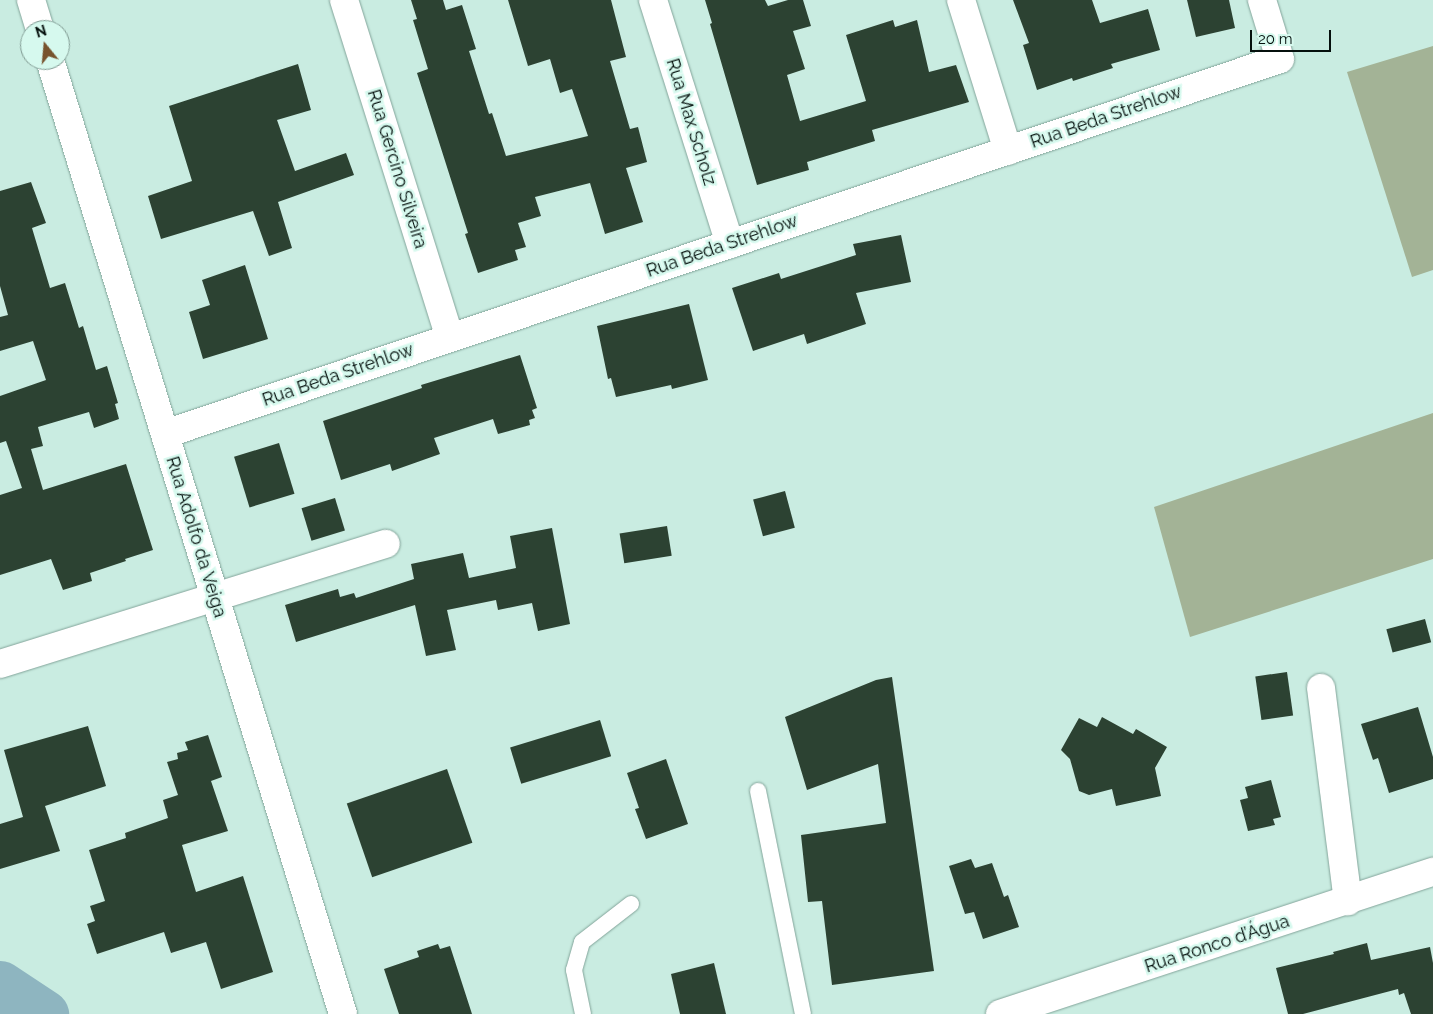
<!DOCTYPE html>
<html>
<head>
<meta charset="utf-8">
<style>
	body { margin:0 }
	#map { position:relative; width:1433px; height:1014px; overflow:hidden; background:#c9ece1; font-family:Raleway,sans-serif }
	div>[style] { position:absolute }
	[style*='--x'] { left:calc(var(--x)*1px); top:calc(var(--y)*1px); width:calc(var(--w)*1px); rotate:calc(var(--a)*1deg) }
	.forest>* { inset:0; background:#a3b396 }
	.river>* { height:49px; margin:-24.5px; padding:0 24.5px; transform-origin:24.5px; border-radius:24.5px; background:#8eb5c0 }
	.building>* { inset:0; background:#2c4232; transform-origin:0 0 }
	.roads { filter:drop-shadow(0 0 1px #83a49a) drop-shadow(0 0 1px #83a49a) }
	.service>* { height:16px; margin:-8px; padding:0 8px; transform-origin:8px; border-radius:8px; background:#fff }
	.minor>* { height:28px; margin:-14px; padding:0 14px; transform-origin:14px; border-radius:14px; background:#fff }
	.tertiary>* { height:28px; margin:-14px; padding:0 14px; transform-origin:14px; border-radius:14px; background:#fff }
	span { translate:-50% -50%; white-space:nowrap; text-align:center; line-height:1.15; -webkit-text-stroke:5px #d6f9ee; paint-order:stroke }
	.street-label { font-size:18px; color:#05100d }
	.north { position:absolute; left:20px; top:20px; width:50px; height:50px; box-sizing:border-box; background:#d6f9ee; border:1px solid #829c94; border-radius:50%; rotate:343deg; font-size:14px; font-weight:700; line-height:20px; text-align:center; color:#05100d }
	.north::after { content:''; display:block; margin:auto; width:18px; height:22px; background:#77532d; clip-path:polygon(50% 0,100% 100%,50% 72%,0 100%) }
	.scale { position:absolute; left:1250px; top:30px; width:81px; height:22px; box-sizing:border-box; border:2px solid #05100d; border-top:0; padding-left:6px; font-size:15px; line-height:18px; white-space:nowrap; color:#05100d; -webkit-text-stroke:4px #d6f9ee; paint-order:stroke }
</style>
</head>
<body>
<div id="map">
	<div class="forest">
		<i style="clip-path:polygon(1433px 46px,1433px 270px,1412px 277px,1347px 72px)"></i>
		<i style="clip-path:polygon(1433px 413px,1433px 559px,1190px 637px,1154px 507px)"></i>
	</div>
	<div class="river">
		<i style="--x:0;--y:985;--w:53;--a:33.4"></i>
	</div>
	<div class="building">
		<i style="clip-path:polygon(411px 0,443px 0,446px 10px,462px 5px,476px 49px,469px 51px,489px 114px,492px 113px,506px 156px,588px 136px,572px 89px,560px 93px,550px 59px,528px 66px,508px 0,611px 0,626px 57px,610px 61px,630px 129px,638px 127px,647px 162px,626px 168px,643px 222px,605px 234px,590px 183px,535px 197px,541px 216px,518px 223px,526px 247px,515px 250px,518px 260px,478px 273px,465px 234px,468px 233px,417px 73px,428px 69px,413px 20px,417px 19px)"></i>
		<i style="clip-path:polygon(705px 0,765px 0,768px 6px,788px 0,803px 0,811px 26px,793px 31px,805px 69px,787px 75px,800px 121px,866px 101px,846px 35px,893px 20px,895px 27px,917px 20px,929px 72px,956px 65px,969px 102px,872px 130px,875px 141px,807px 162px,809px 170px,757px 185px,710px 24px,712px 23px)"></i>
		<i style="clip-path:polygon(1013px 0,1092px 0,1100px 23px,1148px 9px,1160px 50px,1111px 64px,1113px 68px,1073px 81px,1072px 78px,1037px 90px,1023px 45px,1029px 43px)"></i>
		<i style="clip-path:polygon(1187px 0,1229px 0,1235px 28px,1196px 37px)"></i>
		<i style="clip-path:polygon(298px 64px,311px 110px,277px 120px,295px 171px,346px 153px,354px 175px,278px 202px,292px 248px,269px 256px,253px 211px,161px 239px,148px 196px,192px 181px,169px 106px)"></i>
		<i style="clip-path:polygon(31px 182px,46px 223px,32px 228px,50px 288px,65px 283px,79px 328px,83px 326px,96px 370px,107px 366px,118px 403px,115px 404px,119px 419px,94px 428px,89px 412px,38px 427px,43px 446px,31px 449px,43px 490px,126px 464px,153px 550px,125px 559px,126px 561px,90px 573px,92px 581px,63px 590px,51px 559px,0 575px,0 495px,22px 488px,6px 441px,0 443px,0 396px,46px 380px,33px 341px,0 351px,0 317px,8px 315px,0 286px,0 191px)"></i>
		<i style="clip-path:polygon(901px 235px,911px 282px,856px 293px,866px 324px,807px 344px,804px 334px,753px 351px,732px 288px,779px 273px,781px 279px,856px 255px,853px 244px)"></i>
		<i style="clip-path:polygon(245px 265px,268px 339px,203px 359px,189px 312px,210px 305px,202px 280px)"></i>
		<i style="clip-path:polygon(689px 304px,708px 380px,672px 389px,671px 385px,616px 397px,611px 378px,608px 379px,597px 326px)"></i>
		<i style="clip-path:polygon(520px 355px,537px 408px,532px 410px,535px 418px,529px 420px,530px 425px,498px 434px,493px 419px,434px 438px,440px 454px,392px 471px,390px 464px,341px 480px,323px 421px,422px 388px,421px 385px)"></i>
		<i style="left:279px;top:443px;width:53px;height:47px;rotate:73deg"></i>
		<i style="left:785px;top:491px;width:38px;height:33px;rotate:75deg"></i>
		<i style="left:335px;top:498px;width:34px;height:35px;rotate:73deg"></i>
		<i style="left:667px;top:526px;width:30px;height:48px;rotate:81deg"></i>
		<i style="clip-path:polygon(552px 528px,570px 624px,538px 631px,532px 603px,498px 610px,496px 600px,447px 610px,456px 650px,426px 656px,415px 605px,296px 642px,285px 605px,338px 589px,340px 597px,354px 593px,356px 598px,414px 579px,411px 564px,463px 553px,469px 578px,516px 568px,510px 536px)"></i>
		<i style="left:1425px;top:619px;width:24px;height:40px;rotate:75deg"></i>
		<i style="left:1287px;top:672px;width:44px;height:32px;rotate:82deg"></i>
		<i style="clip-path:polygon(892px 677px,934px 971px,832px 985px,822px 901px,808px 902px,801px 835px,886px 823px,878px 764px,807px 790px,785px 717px,876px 680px)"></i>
		<i style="clip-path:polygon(1418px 707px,1433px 757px,1433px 779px,1389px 793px,1378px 758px,1373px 760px,1361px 724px)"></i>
		<i style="clip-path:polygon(1102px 717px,1133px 734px,1136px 729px,1167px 747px,1155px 768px,1161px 796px,1116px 806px,1112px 789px,1089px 795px,1079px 791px,1070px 759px,1061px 750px,1079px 718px,1097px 727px)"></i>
		<i style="left:600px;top:720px;width:38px;height:94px;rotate:73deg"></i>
		<i style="clip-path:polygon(88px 726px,106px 786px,45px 806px,60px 851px,0 869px,0 824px,23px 817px,4px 750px)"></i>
		<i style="clip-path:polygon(208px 735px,222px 777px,211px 781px,228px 831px,182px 845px,196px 892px,243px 876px,273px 972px,221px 989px,206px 942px,171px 953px,164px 932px,97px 954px,87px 924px,95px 921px,90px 906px,105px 901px,89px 850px,126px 838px,125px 833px,168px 818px,163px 800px,178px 795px,167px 762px,178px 759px,177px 753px,188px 750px,185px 742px)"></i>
		<i style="clip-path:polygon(666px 759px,688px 824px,646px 839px,635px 809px,639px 808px,627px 773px)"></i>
		<i style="left:447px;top:769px;width:78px;height:106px;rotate:71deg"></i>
		<i style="clip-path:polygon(1271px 780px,1281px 817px,1273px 819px,1275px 825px,1248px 831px,1240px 800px,1248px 798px,1245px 787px)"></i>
		<i style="clip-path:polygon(971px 859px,975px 868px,992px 863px,1004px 897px,1008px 895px,1019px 927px,983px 939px,974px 912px,965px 914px,949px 866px)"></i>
		<i style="clip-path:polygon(1367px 943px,1371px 960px,1430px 947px,1433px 963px,1433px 1014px,1411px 1014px,1404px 993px,1399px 995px,1398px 989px,1303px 1014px,1288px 1014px,1276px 968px,1334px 954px,1333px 952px)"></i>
		<i style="clip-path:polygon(438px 944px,440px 949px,450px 946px,472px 1014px,399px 1014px,384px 969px,419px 957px,417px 951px)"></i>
		<i style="clip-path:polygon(714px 963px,726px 1014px,680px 1014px,671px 974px)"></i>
	</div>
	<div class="roads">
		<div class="service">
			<i style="--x:758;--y:791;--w:227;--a:78.6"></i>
			<i style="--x:583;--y:1014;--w:45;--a:-101.6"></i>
			<i style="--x:574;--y:970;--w:29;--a:-74"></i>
			<i style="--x:582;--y:942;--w:62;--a:-37.8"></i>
		</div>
		<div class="minor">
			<i style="--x:344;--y:0;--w:354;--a:72.6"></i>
			<i style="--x:653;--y:0;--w:256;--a:72.5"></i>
			<i style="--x:961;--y:0;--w:158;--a:72.7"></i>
			<i style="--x:165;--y:434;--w:1176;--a:-18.59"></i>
			<i style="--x:1280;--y:59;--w:62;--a:-107"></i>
			<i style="--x:0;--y:664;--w:404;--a:-17.3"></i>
			<i style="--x:1321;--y:688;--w:215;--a:82.8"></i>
			<i style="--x:1000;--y:1014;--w:456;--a:-18.2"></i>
		</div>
		<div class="tertiary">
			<i style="--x:31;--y:0;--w:31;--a:73"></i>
			<i style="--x:50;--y:60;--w:998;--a:72.93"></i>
		</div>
	</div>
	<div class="street-label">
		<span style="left:1106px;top:117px;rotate:-19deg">Rua Beda Strehlow</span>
		<span style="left:691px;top:122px;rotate:73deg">Rua Max Scholz</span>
		<span style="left:397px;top:169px;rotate:73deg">Rua Gercino Silveira</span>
		<span style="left:722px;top:246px;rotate:-19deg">Rua Beda Strehlow</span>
		<span style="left:338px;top:375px;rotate:-19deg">Rua Beda Strehlow</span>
		<span style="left:196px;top:537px;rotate:73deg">Rua Adolfo da Veiga</span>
		<span style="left:1217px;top:944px;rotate:-18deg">Rua Ronco d’Água</span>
	</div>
	<div class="north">N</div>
	<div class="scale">20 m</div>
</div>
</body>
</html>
